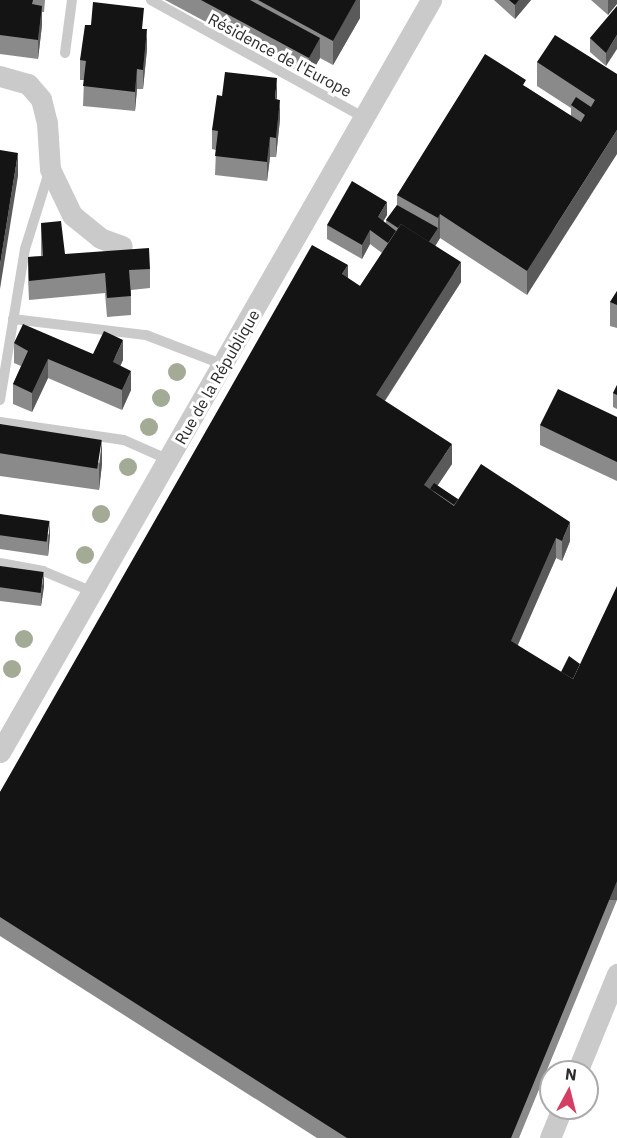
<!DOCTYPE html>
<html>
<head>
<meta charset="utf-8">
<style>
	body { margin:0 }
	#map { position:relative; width:617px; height:1138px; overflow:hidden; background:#fff; font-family:"IBM Plex Sans",sans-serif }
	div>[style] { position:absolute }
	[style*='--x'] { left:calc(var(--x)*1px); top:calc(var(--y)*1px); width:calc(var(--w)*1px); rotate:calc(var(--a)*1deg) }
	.service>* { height:10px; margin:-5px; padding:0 5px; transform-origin:5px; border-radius:5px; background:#cacaca }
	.minor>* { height:21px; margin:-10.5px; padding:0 10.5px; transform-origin:10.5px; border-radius:10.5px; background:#cacaca }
	.trees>* { width:18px; height:18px; margin:-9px; border-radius:50%; background:#a3aa95 }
	.wall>* { inset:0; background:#8a8a8a }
	.shaded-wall>* { inset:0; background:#5a5a5a; transform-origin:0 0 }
	.building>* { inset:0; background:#141414; transform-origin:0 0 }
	span { translate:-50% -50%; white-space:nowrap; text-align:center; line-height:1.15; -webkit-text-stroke:6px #fff; paint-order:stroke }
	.street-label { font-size:16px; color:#2d2d2d }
	.north { position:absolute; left:539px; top:1060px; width:60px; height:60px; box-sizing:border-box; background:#fff; border:2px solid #ababab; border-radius:50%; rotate:7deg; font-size:16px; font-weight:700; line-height:24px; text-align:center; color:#2d2d2d }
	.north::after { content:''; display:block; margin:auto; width:21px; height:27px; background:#d63d63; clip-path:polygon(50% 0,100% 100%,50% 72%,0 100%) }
</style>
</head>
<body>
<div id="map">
	<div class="service">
		<i style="--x:151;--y:0;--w:244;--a:28.9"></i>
		<i style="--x:65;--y:53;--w:53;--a:-82.5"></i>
		<i style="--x:13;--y:319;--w:134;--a:6.9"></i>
		<i style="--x:146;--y:335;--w:84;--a:21"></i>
		<i style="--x:0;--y:400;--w:153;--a:-80.6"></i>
		<i style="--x:25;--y:249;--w:81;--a:-72.7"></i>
		<i style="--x:0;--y:422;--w:125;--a:8.3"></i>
		<i style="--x:124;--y:440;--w:49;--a:24"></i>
		<i style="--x:0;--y:563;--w:44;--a:10.5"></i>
		<i style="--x:43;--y:571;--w:54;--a:22.8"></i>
	</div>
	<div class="minor">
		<i style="--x:0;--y:76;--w:29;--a:16"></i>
		<i style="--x:28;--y:84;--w:20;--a:49"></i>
		<i style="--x:41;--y:99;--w:25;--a:76"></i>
		<i style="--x:47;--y:123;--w:46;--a:86.3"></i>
		<i style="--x:50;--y:169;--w:51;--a:64.4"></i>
		<i style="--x:72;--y:215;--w:36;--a:39"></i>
		<i style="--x:100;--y:238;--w:23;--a:20"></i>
		<i style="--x:0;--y:752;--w:867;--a:-60.18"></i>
		<i style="--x:577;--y:1072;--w:106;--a:-67.8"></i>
		<i style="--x:550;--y:1138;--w:32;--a:-68"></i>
	</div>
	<div class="trees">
		<i style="left:177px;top:372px"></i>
		<i style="left:161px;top:398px"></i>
		<i style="left:149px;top:427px"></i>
		<i style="left:128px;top:467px"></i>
		<i style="left:101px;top:514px"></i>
		<i style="left:85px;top:555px"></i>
		<i style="left:24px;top:639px"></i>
		<i style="left:12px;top:669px"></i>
	</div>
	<div class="wall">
		<i style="clip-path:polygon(0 0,45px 0,44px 12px,42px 12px,42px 25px,38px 59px,0 54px)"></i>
		<i style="clip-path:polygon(165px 0,360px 0,360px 18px,333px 65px,320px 58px,309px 77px)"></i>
		<i style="clip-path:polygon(494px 0,531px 0,515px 19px)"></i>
		<i style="clip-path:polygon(591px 0,617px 0,608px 15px)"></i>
		<i style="clip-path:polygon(617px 6px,606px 66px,590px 52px,590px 38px)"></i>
		<i style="clip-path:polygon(91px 25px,144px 29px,147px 49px,143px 89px,137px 89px,135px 111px,83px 106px,84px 80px,80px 80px,80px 60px)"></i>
		<i style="clip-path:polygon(537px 62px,617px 74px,527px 295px,440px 238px,435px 246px,461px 282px,385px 401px,452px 464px,437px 486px,458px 499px,570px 541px,562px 561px,556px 558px,518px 645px,617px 900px,519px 1138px,317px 1138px,0 936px,0 792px,348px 278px,360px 286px,382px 253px,370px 244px,362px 259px,327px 239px,327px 225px,387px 215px,383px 221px,386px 223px,386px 220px,397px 205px,397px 195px,526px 87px,571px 116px,571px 108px,537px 86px)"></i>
		<i style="clip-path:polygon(222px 96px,277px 99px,280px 119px,276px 157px,270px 157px,267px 181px,215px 175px,216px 150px,212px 149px,212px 130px)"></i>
		<i style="clip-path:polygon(41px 223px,65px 254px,150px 269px,150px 288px,131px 290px,131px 315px,107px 317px,105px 293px,29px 300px,28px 277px,28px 257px,41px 256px)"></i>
		<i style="clip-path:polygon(617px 291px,617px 328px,610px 326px,610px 302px)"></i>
		<i style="clip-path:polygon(14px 343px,93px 354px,123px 360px,120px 366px,131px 390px,122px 410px,48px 378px,32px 412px,13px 404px,13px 384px,21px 366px,14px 363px)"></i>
		<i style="clip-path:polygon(617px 385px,617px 409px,613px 407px,613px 393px)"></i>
		<i style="clip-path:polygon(617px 417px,617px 481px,540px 445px,540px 425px)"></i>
		<i style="clip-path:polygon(0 424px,102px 464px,99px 490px,0 476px)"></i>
		<i style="clip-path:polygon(0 514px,50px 535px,48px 556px,0 549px)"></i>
		<i style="clip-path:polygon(0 566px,44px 586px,41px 606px,0 601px)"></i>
	</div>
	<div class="shaded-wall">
		<i style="clip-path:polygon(356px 0,360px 0,360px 18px,333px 65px,333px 41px)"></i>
		<i style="clip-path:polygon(519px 0,531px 0,515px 19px,515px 5px)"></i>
		<i style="clip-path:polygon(608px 0,617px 0,617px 4px,608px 15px)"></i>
		<i style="clip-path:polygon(42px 6px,42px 25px,38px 59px,38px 40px)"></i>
		<i style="clip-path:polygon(147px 29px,147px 49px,143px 89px,143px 70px)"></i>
		<i style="clip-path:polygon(617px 35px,617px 49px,606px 66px,606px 53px)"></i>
		<i style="clip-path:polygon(320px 38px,320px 58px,309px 77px,309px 58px)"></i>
		<i style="clip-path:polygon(137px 69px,137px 89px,135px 111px,135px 92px)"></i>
		<i style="clip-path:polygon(277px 78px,277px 97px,275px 118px,275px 99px)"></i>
		<i style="clip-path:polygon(280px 100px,280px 119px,276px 157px,276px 138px)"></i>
		<i style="clip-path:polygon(617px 130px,617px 154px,527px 295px,527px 271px)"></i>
		<i style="clip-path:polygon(270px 137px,270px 157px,267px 181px,267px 162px)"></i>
		<i style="clip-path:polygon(18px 153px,18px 176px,0 289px,0 265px)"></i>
		<i style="clip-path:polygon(387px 202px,387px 215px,378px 231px,378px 217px)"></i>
		<i style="clip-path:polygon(440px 214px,440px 238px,427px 260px,427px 246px,438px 228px,438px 218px)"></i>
		<i style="clip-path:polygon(370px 230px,370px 244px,362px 259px,362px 245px)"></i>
		<i style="clip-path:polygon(461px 262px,461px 282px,376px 414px,376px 395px)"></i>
		<i style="clip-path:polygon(348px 265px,348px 285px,342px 274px)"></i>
		<i style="clip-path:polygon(123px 340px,123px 360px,113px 382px,113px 362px)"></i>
		<i style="clip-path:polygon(48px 359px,48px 378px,32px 412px,32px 393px)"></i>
		<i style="clip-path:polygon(131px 371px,131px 390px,122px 410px,122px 390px)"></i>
		<i style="clip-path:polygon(102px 440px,102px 464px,99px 490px,99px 466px)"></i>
		<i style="clip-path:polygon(452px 444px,452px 464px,428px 500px,424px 485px)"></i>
		<i style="clip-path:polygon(50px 521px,50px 535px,48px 556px,48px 542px)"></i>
		<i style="clip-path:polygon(570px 522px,570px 541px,562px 561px,562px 541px)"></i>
		<i style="clip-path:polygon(556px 538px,556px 558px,511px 660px,511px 641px)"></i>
		<i style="clip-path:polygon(44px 572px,44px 586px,41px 606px,41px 593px)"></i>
		<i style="left:617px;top:881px;width:19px;height:278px;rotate:90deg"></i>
	</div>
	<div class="building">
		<i style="clip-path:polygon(0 0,33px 0,32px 4px,42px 6px,38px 40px,0 35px)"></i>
		<i style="clip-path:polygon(201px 0,250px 0,320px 38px,309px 58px)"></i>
		<i style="clip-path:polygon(258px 0,356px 0,333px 41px)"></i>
		<i style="clip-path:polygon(509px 0,519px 0,515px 5px)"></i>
		<i style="clip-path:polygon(93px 2px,144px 8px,142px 29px,147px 29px,143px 70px,137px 69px,135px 92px,83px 86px,86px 61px,80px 60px,85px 25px,91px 25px)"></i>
		<i style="clip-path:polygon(617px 6px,617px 35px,606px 53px,590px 38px)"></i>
		<i style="clip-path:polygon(555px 35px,617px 74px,617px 130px,527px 271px,440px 214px,438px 218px,397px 195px,485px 54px,526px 80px,523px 85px,581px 122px,585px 115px,571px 105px,576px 97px,591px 107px,595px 100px,537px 62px)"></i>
		<i style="clip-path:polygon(225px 72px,277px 78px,275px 99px,280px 100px,276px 138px,270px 137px,267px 162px,215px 156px,218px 131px,212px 130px,217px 95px,222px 96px)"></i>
		<i style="clip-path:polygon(0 150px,18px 153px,0 265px)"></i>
		<i style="clip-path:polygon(352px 181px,387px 202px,378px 217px,396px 231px,388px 243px,370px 230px,362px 245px,327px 225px)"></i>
		<i style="clip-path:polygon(397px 205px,438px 228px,429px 242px,401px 224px,398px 228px,386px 220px)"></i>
		<i style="clip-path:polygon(61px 221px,65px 254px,149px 248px,150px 269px,129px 270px,131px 296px,107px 298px,105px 273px,29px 281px,28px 257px,43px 256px,41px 223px)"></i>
		<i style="clip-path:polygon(401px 224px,461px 262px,376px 395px,452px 444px,424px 485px,454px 506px,481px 464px,570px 522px,562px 541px,556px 538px,511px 641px,573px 679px,617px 586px,617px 881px,511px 1138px,347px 1138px,0 917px,0 792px,312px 245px,348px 265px,342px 274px,360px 286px)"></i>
		<i style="clip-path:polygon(617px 291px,617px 305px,610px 302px)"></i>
		<i style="clip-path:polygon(23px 324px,93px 354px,104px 331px,123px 340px,113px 362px,131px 371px,122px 390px,48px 359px,32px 393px,13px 384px,28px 351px,14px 343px)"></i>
		<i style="clip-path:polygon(617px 385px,617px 395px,613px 393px)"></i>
		<i style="clip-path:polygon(558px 389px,617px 417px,617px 462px,540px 425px)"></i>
		<i style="left:0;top:424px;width:103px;height:29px;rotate:9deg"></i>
		<i style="left:434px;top:483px;width:29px;height:7px;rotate:34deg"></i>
		<i style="left:0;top:514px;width:50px;height:21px;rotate:8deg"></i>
		<i style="left:0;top:566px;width:44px;height:21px;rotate:8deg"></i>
		<i style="clip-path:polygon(569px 656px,580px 664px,573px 679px,561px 672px)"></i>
	</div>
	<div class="street-label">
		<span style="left:280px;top:55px;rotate:28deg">Résidence de l'Europe</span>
		<span style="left:217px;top:377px;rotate:-60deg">Rue de la République</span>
	</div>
	<div class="north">N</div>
</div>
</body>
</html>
